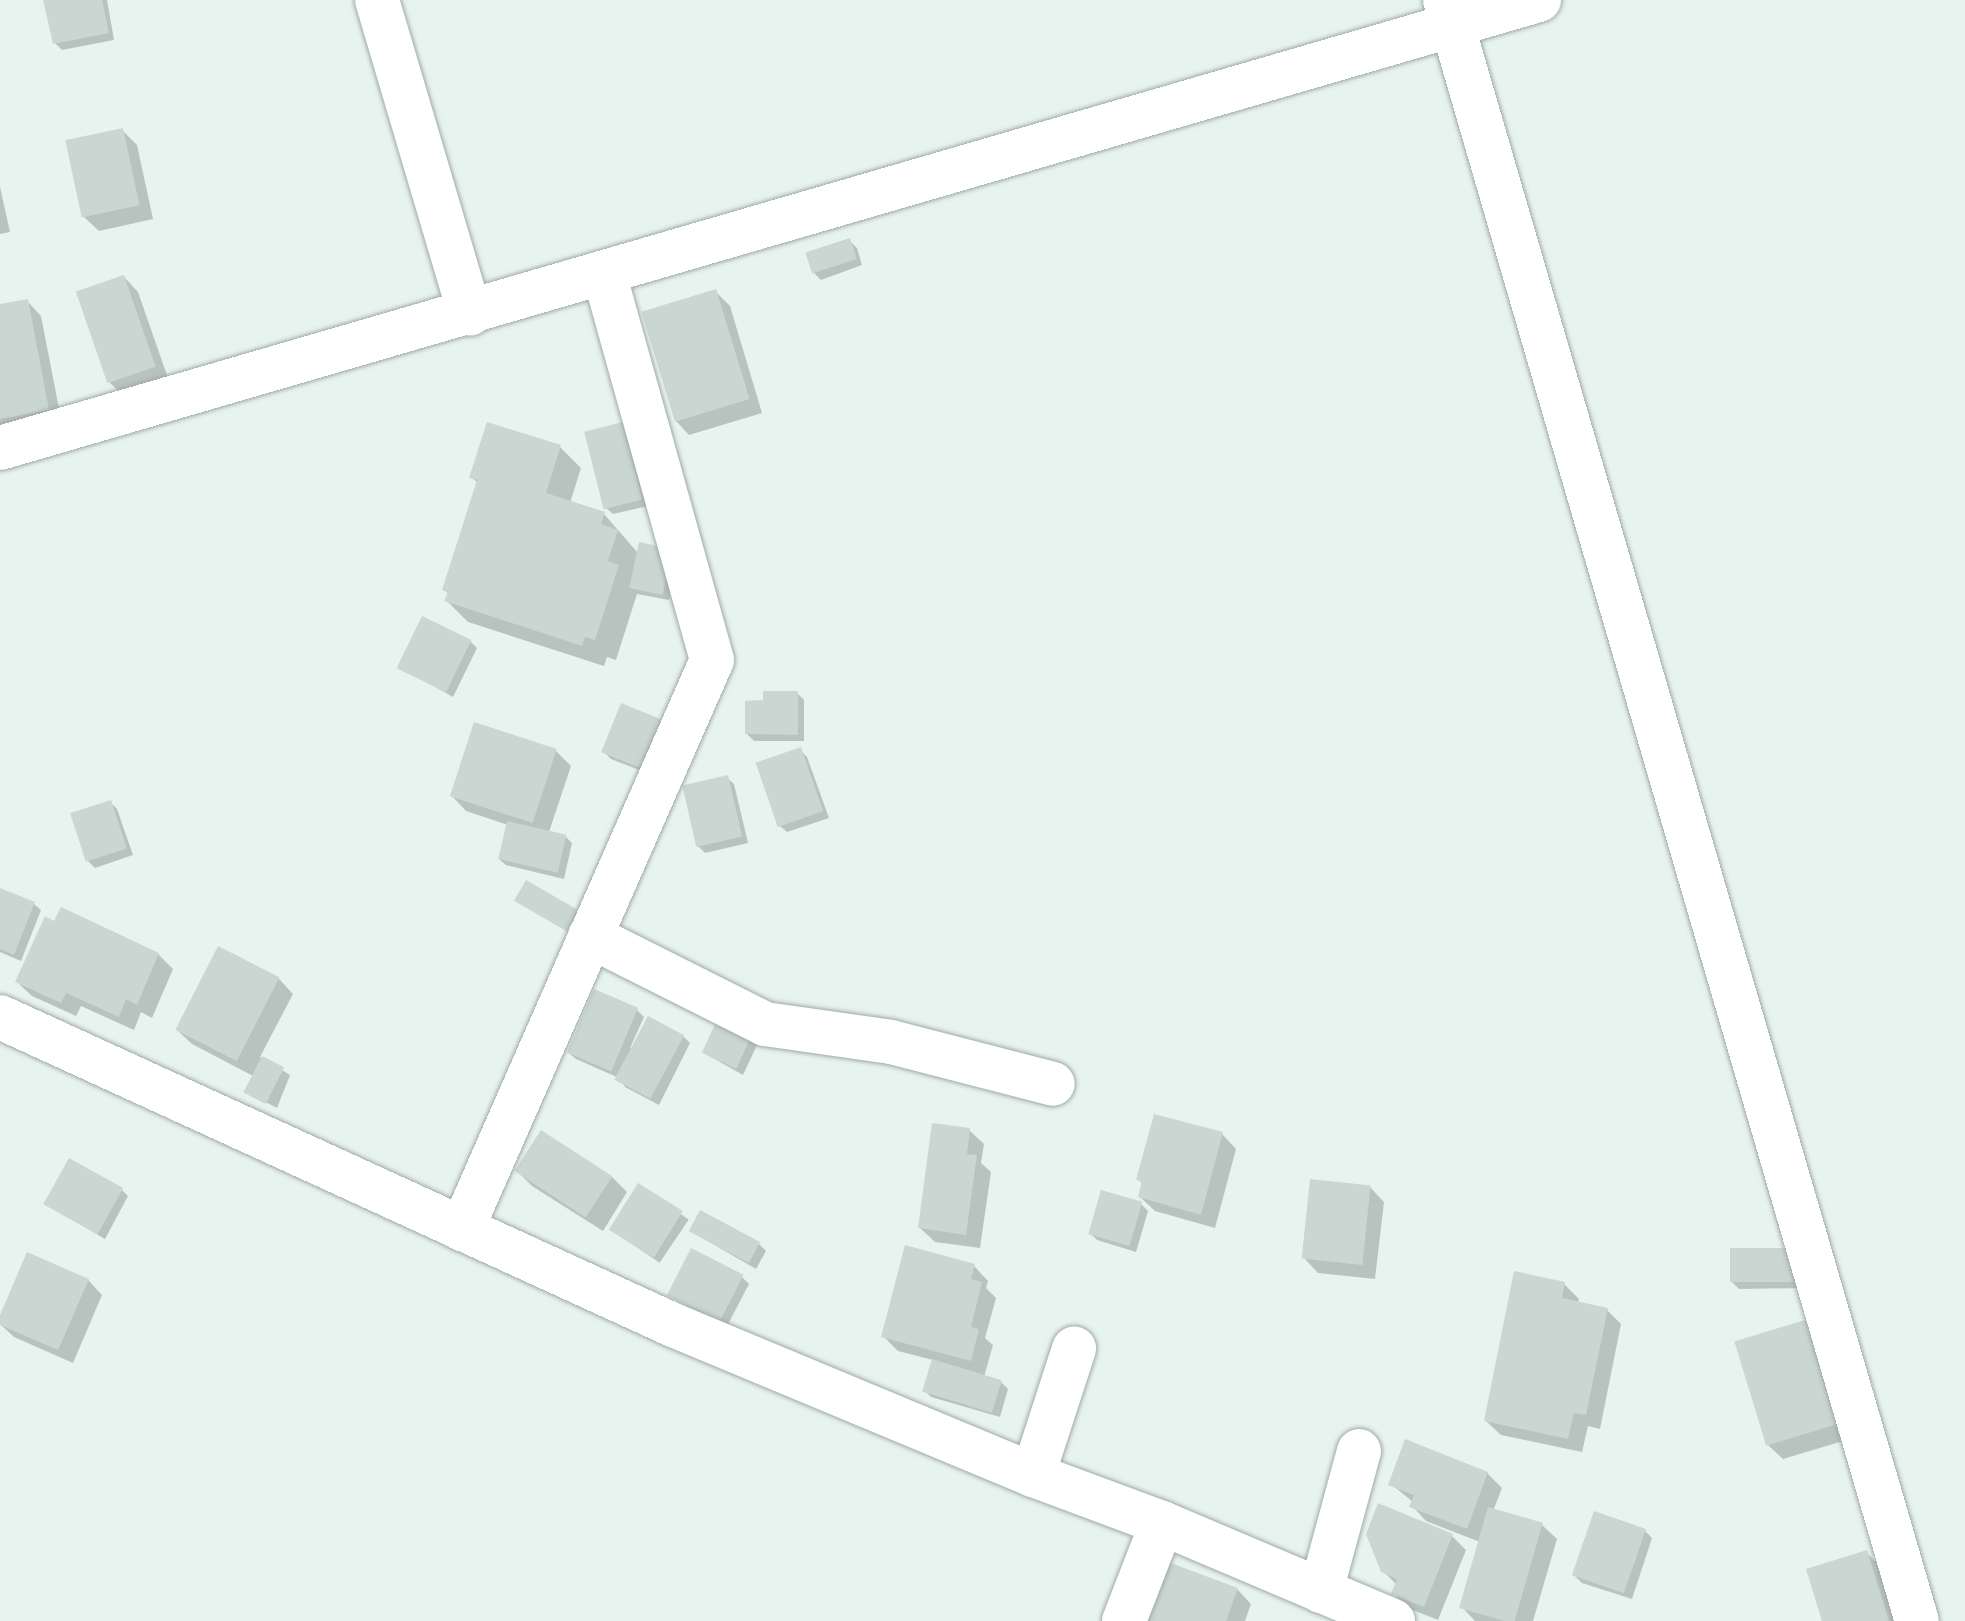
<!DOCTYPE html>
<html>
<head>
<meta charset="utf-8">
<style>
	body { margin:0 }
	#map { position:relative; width:1965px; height:1621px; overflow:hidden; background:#e7f3ef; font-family:Literata,serif }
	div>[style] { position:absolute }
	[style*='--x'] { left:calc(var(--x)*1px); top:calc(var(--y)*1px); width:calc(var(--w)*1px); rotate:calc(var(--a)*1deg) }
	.shadow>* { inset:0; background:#0003; transform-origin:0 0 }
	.building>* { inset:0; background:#cad6d1; transform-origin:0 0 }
	.roads { filter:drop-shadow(0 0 2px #9faaa6) drop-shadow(0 0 2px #9faaa6) }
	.minor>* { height:44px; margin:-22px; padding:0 22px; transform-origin:22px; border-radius:22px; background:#fff }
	span { translate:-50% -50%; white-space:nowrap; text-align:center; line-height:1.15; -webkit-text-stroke:8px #e7f3ef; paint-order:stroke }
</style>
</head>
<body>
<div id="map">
	<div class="shadow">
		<i style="clip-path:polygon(46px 0,107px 0,114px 40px,62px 50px,55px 43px)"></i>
		<i style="clip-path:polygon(122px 130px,137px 145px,153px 219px,99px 231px,84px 217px)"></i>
		<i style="clip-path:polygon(0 187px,10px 232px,0 234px)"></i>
		<i style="clip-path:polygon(850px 241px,857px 248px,862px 265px,821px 280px,814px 273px)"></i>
		<i style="clip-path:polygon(124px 277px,138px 292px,169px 381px,125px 397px,110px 383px)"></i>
		<i style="clip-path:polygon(716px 292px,730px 306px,762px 413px,689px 435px,675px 420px)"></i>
		<i style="clip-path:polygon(27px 301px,41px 316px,62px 424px,0 430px,0 306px)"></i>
		<i style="clip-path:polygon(623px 424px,630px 431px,648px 506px,613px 514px,606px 508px)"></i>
		<i style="clip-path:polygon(560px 447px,581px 468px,570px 503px,604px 514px,638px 553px,678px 558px,669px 600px,637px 594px,616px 660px,607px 657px,604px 666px,468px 622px,447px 601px,449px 594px,444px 590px,478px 483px,471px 477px)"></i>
		<i style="clip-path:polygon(470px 641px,477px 648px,453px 697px,400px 667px)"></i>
		<i style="clip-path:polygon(797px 693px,804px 700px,804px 741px,754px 741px,747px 734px)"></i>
		<i style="clip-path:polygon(663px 722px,652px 775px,611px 759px,604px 752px)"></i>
		<i style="clip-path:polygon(475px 724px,556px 751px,571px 766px,549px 832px,565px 836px,572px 843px,564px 879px,506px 865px,499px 859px,508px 825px,466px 811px,452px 796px)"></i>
		<i style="clip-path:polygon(800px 750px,807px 757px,829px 818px,787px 832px,780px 826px)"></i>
		<i style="clip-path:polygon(727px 778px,734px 784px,748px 843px,705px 853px,698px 846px)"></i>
		<i style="clip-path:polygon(110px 802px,117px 809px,133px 855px,95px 868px,88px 861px)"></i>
		<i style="clip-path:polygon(527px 883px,581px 939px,518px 901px)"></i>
		<i style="clip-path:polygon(0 890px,34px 904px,41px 910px,21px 961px,0 952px)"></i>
		<i style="clip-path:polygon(158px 954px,173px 969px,152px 1018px,141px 1012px,134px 1030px,81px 1006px,76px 1016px,32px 996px,17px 982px)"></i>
		<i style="clip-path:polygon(279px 979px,293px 994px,260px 1057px,290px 1075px,277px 1108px,248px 1093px,255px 1077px,192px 1044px,177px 1030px)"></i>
		<i style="clip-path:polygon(637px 1010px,644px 1017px,630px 1048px,683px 1036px,690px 1043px,659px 1105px,625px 1087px,619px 1078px,576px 1059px,569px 1053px)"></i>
		<i style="clip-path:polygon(750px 1038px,757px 1045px,743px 1075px,704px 1053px)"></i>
		<i style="clip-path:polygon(969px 1130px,984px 1144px,981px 1163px,991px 1172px,980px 1248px,935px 1242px,920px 1228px)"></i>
		<i style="clip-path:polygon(1222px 1134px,1236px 1149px,1215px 1228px,1155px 1211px,1140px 1197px,1143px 1184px,1138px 1179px)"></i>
		<i style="clip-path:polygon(517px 1171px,612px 1177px,627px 1192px,603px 1231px,532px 1186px)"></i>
		<i style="left:639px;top:1186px;width:60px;height:52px;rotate:34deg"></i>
		<i style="clip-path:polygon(1370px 1187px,1384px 1202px,1375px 1279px,1318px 1273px,1304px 1258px)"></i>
		<i style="clip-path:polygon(122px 1190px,128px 1196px,105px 1239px,46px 1204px)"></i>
		<i style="clip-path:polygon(1141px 1204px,1148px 1211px,1136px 1252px,1097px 1240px,1090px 1233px)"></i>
		<i style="clip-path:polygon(692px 1232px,759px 1244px,766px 1251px,756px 1269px)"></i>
		<i style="clip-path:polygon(1797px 1250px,1804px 1288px,1739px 1289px,1732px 1282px)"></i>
		<i style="clip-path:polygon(974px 1266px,988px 1281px,986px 1288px,996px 1298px,985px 1338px,993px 1345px,984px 1377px,1001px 1382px,1008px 1389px,1000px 1417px,931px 1397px,924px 1390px,933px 1360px,898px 1351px,883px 1336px)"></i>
		<i style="clip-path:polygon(742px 1277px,749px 1284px,726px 1328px,669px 1295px)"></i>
		<i style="clip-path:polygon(88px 1280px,102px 1295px,73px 1363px,14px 1337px,0 1324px,0 1321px)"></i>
		<i style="clip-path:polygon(1564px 1284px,1579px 1299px,1578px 1303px,1607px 1310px,1621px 1324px,1600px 1429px,1588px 1426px,1582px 1452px,1501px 1435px,1486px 1421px)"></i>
		<i style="clip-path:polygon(1807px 1322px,1853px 1438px,1783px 1459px,1768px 1445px)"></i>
		<i style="clip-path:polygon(1487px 1473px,1502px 1488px,1493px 1511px,1542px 1525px,1557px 1539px,1533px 1621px,1475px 1621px,1462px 1607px,1480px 1542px,1426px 1521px,1412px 1506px,1413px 1502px,1391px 1484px)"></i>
		<i style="clip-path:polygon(1645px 1531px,1652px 1538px,1632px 1599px,1582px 1583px,1575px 1576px)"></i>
		<i style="clip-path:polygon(1452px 1536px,1466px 1550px,1438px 1620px,1408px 1608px,1394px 1594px,1397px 1585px,1383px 1571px)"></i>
		<i style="clip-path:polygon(1866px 1552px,1881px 1567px,1898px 1621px,1824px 1621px)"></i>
		<i style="clip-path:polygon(1237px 1589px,1251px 1604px,1245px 1621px,1149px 1621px)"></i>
	</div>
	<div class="building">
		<i style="clip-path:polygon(43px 0,102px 0,109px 33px,53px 44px)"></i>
		<i style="left:123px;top:128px;width:79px;height:59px;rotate:78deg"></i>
		<i style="left:850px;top:238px;width:22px;height:47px;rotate:72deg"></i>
		<i style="left:124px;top:275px;width:97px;height:51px;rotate:71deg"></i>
		<i style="left:716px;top:289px;width:115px;height:78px;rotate:73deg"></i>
		<i style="clip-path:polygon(28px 299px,49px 410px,0 419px,0 304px)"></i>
		<i style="clip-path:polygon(487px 422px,561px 445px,546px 493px,605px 512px,601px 524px,618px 530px,608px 561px,619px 565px,595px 640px,585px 637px,582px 646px,444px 601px,448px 592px,442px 590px,477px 480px,469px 478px)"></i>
		<i style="left:623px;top:422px;width:80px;height:40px;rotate:76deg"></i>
		<i style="left:639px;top:542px;width:34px;height:47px;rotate:12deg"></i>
		<i style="left:422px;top:616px;width:55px;height:58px;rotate:26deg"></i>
		<i style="clip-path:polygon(763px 691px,798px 691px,798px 735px,745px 734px,745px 701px,763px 700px)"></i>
		<i style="left:621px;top:703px;width:46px;height:53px;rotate:22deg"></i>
		<i style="left:474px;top:722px;width:87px;height:78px;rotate:18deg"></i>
		<i style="left:801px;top:747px;width:68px;height:48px;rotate:71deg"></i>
		<i style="left:728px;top:775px;width:63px;height:47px;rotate:77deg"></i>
		<i style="left:111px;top:800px;width:51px;height:43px;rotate:72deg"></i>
		<i style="left:507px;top:821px;width:61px;height:39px;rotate:13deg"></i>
		<i style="left:526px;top:880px;width:67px;height:24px;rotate:30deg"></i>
		<i style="clip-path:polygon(0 888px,35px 902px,14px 955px,0 949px)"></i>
		<i style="clip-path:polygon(61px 907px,159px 953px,137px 1005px,126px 999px,119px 1017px,66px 993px,61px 1003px,15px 982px,45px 916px,54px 921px)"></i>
		<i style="left:218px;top:946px;width:69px;height:94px;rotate:27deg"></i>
		<i style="left:594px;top:989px;width:48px;height:69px;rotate:23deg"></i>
		<i style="left:648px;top:1016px;width:41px;height:72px;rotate:28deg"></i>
		<i style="left:717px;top:1020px;width:38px;height:36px;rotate:25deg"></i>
		<i style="left:262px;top:1056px;width:25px;height:41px;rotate:27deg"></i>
		<i style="clip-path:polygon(1154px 1114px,1223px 1132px,1201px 1215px,1138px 1197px,1142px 1181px,1136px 1180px)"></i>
		<i style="clip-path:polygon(932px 1123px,970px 1128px,967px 1154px,977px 1155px,966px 1235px,918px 1228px)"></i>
		<i style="left:541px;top:1130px;width:85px;height:49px;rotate:33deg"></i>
		<i style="left:69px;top:1158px;width:62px;height:53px;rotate:29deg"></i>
		<i style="left:1310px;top:1179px;width:61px;height:80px;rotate:6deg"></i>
		<i style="left:638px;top:1183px;width:53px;height:55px;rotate:32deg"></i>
		<i style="left:1101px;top:1190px;width:43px;height:46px;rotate:16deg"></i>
		<i style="left:700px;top:1210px;width:68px;height:24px;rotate:28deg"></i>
		<i style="clip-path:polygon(905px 1245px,975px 1264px,971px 1279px,982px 1282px,971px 1327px,979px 1329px,971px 1361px,881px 1337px)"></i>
		<i style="left:691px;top:1248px;width:59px;height:53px;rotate:27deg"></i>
		<i style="left:1798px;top:1248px;width:34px;height:68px;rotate:90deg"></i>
		<i style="clip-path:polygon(27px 1252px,89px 1279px,58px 1350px,0 1325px,0 1315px)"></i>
		<i style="clip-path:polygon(1514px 1271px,1565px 1282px,1562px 1298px,1608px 1308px,1586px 1415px,1574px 1413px,1568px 1439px,1484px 1421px)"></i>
		<i style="left:1808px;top:1319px;width:109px;height:77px;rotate:73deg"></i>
		<i style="left:932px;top:1359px;width:73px;height:34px;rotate:17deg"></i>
		<i style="clip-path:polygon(1405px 1439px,1488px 1472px,1467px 1529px,1409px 1507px,1414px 1495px,1388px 1485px)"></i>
		<i style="clip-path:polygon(1378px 1503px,1453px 1534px,1424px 1607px,1391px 1594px,1397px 1579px,1381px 1572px,1366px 1534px)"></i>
		<i style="left:1488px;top:1507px;width:57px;height:105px;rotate:16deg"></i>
		<i style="left:1594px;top:1511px;width:55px;height:68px;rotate:19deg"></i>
		<i style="clip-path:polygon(1867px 1550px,1889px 1621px,1822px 1621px,1806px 1569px)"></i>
		<i style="clip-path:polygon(1168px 1562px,1238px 1588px,1226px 1621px,1146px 1621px)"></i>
	</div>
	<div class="roads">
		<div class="minor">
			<i style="--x:377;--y:0;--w:327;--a:73.5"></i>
			<i style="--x:1445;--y:0;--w:1688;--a:73.77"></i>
			<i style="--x:0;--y:448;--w:1603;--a:-16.23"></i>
			<i style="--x:590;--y:936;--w:196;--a:26.7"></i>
			<i style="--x:765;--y:1024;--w:127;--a:8.1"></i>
			<i style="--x:891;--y:1042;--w:167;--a:14.5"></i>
			<i style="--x:0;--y:1017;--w:740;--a:24.59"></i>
			<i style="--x:673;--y:1325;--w:390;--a:22.6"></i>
			<i style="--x:1033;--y:1475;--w:138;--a:20.4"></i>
			<i style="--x:1162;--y:1523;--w:251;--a:23"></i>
			<i style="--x:462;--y:1229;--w:621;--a:-66.28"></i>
			<i style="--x:712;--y:660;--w:402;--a:-105.6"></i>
			<i style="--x:1033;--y:1475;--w:133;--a:-72"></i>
			<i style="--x:1321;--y:1591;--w:145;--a:-74.8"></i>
			<i style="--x:1124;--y:1621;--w:105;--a:-68.8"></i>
		</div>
	</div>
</div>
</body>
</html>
